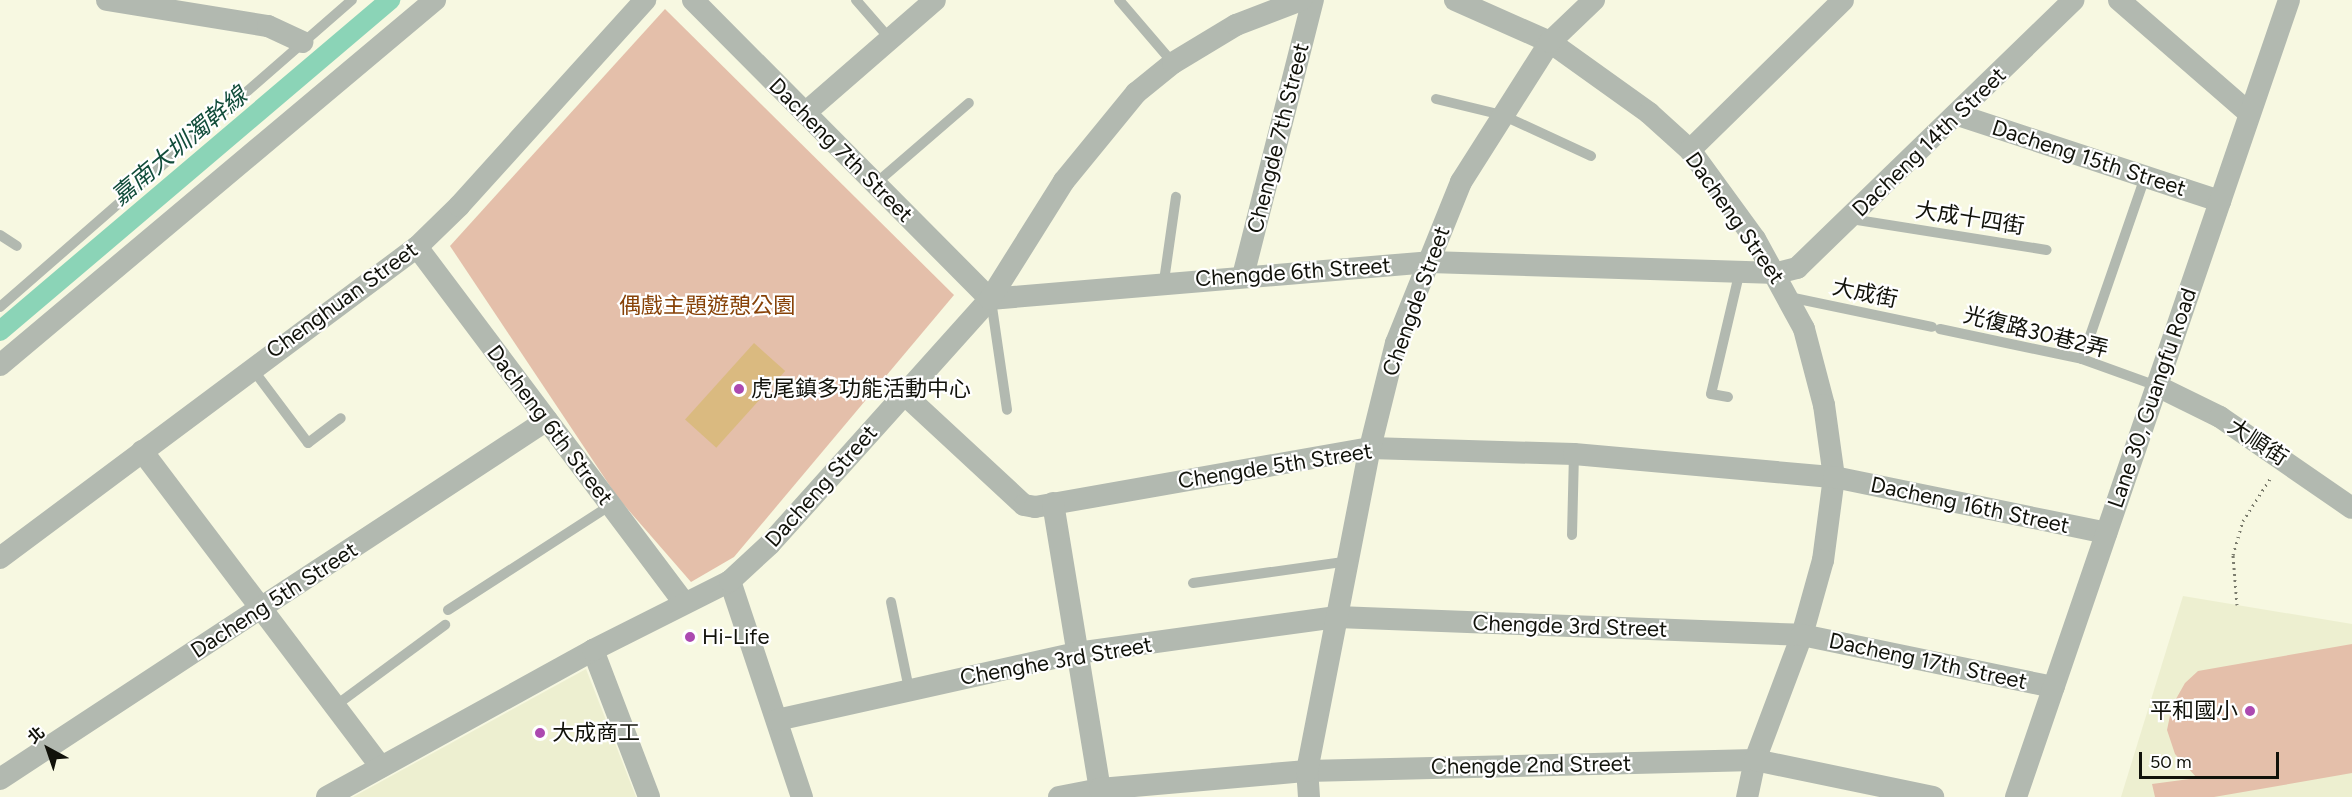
<!DOCTYPE html>
<html>
<head>
<meta charset="utf-8">
<style>
	body { margin:0 }
	#map { position:relative; width:2352px; height:797px; overflow:hidden; background:#f7f8e1; font-family:Figtree,"Noto Sans TC",sans-serif }
	div>[style] { position:absolute }
	[style*='--x'] { left:calc(var(--x)*1px); top:calc(var(--y)*1px); width:calc(var(--w)*1px); rotate:calc(var(--a)*1deg) }
	.built>* { inset:0; background:#edefd0 }
	.green>* { inset:0; background:#e4bfaa }
	.canal>* { height:20px; margin:-10px; padding:0 10px; transform-origin:10px; border-radius:10px; background:#8bd4b7 }
	.building>* { inset:0; background:#daba80; transform-origin:0 0 }
	.path>* { height:3px; margin-top:-1.5px; transform-origin:0; background:repeating-linear-gradient(90deg,#7b7c6d 0 1.5px,transparent 0 6px) }
	.service>* { height:10px; margin:-5px; padding:0 5px; transform-origin:5px; border-radius:5px; background:#b2b9b0 }
	.minor>* { height:22px; margin:-11px; padding:0 11px; transform-origin:11px; border-radius:11px; background:#b2b9b0 }
	.dots>* { width:16px; height:16px; translate:-50% -50%; box-sizing:border-box; border:3px solid #fff; border-radius:50% }
	span { translate:-50% -50%; white-space:nowrap; text-align:center; line-height:1.15; -webkit-text-stroke:4.5px #fff; paint-order:stroke }
	.street-label { font-size:22px; color:#11120a }
	.park-label { font-size:22px; color:#874208 }
	.poi-label { font-size:22px; color:#11120a }
	.left { translate:0 -50%; text-align:left }
	.right { translate:-100% -50%; text-align:right }
	.water-label { font-size:24px; color:#124d3b; font-style:italic }
	.north { position:absolute; left:18px; top:719px; width:60px; height:60px; -webkit-text-stroke:4px #fff; paint-order:stroke; rotate:320deg; font-size:16px; font-weight:700; line-height:24px; text-align:center; color:#11120a }
	.north::after { content:''; display:block; margin:auto; width:21px; height:27px; background:#11120a; clip-path:polygon(50% 0,100% 100%,50% 72%,0 100%) }
	.scale { position:absolute; left:2139px; top:752px; width:140px; height:27px; box-sizing:border-box; border:3px solid #11120a; border-top:0; padding-left:8px; font-size:18px; line-height:21px; white-space:nowrap; color:#11120a; -webkit-text-stroke:4px #fff; paint-order:stroke }
</style>
</head>
<body>
<div id="map">
	<div class="built">
		<i style="clip-path:polygon(2183px 596px,2352px 624px,2352px 797px,2121px 797px)"></i>
		<i style="clip-path:polygon(586px 669px,636px 797px,353px 797px)"></i>
	</div>
	<div class="green">
		<i style="clip-path:polygon(665px 9px,954px 295px,734px 557px,691px 582px,618px 498px,450px 246px)"></i>
		<i style="clip-path:polygon(2352px 644px,2352px 773px,2214px 797px,2155px 797px,2152px 784px,2197px 778px,2175px 754px,2167px 730px,2172px 706px,2185px 683px,2198px 671px)"></i>
	</div>
	<div class="canal">
		<i style="--x:0;--y:331;--w:512;--a:-40.32"></i>
	</div>
	<div class="building">
		<i style="left:754px;top:343px;width:42px;height:103px;rotate:42deg"></i>
	</div>
	<div class="path">
		<i style="--x:2237;--y:605;--w:50;--a:-94.6"></i>
		<i style="--x:2233;--y:555;--w:35;--a:-74"></i>
		<i style="--x:2243;--y:521;--w:52;--a:-57.5"></i>
	</div>
	<div class="service">
		<i style="--x:856;--y:0;--w:52;--a:48.9"></i>
		<i style="--x:1119;--y:0;--w:83;--a:49.4"></i>
		<i style="--x:1436;--y:99;--w:68;--a:13.6"></i>
		<i style="--x:1502;--y:115;--w:98;--a:24.7"></i>
		<i style="--x:875;--y:184;--w:124;--a:-40.8"></i>
		<i style="--x:1851;--y:219;--w:198;--a:9"></i>
		<i style="--x:0;--y:235;--w:20;--a:33"></i>
		<i style="--x:1164;--y:281;--w:85;--a:-81.9"></i>
		<i style="--x:1789;--y:297;--w:146;--a:11.8"></i>
		<i style="--x:991;--y:300;--w:111;--a:81.7"></i>
		<i style="--x:0;--y:307;--w:467;--a:-41.1"></i>
		<i style="--x:1940;--y:329;--w:145;--a:11.9"></i>
		<i style="--x:2082;--y:359;--w:80;--a:19.8"></i>
		<i style="--x:2082;--y:359;--w:193;--a:-70.9"></i>
		<i style="--x:251;--y:367;--w:95;--a:53.1"></i>
		<i style="--x:308;--y:443;--w:41;--a:-37.1"></i>
		<i style="--x:1728;--y:397;--w:17;--a:-170"></i>
		<i style="--x:1711;--y:394;--w:127;--a:-76.8"></i>
		<i style="--x:1572;--y:535;--w:81;--a:-88.6"></i>
		<i style="--x:1193;--y:583;--w:159;--a:-8"></i>
		<i style="--x:891;--y:602;--w:89;--a:78.3"></i>
		<i style="--x:448;--y:610;--w:194;--a:-32.8"></i>
		<i style="--x:335;--y:706;--w:137;--a:-36.4"></i>
	</div>
	<div class="minor">
		<i style="--x:107;--y:0;--w:163;--a:9.2"></i>
		<i style="--x:268;--y:26;--w:38;--a:25"></i>
		<i style="--x:693;--y:0;--w:421;--a:45.2"></i>
		<i style="--x:990;--y:299;--w:441;--a:-4.8"></i>
		<i style="--x:1429;--y:262;--w:348;--a:1.8"></i>
		<i style="--x:1777;--y:273;--w:21;--a:-14"></i>
		<i style="--x:1797;--y:268;--w:385;--a:-44.1"></i>
		<i style="--x:1455;--y:0;--w:104;--a:23.9"></i>
		<i style="--x:1550;--y:42;--w:122;--a:35.6"></i>
		<i style="--x:1649;--y:113;--w:55;--a:42.1"></i>
		<i style="--x:1690;--y:150;--w:110;--a:53.9"></i>
		<i style="--x:1755;--y:239;--w:102;--a:61.4"></i>
		<i style="--x:1804;--y:329;--w:79;--a:75.3"></i>
		<i style="--x:1824;--y:405;--w:73;--a:82.1"></i>
		<i style="--x:1834;--y:477;--w:84;--a:97.5"></i>
		<i style="--x:1823;--y:560;--w:78;--a:105.6"></i>
		<i style="--x:1802;--y:635;--w:134;--a:110.6"></i>
		<i style="--x:1755;--y:760;--w:38;--a:102"></i>
		<i style="--x:2119;--y:0;--w:172;--a:41"></i>
		<i style="--x:805;--y:113;--w:172;--a:-41"></i>
		<i style="--x:1958;--y:115;--w:276;--a:18.2"></i>
		<i style="--x:1690;--y:150;--w:214;--a:-44.4"></i>
		<i style="--x:417;--y:247;--w:445;--a:53.1"></i>
		<i style="--x:1243;--y:276;--w:285;--a:-75.8"></i>
		<i style="--x:0;--y:365;--w:568;--a:-40"></i>
		<i style="--x:2157;--y:386;--w:70;--a:26.2"></i>
		<i style="--x:2220;--y:417;--w:160;--a:34.6"></i>
		<i style="--x:904;--y:394;--w:163;--a:42.8"></i>
		<i style="--x:1024;--y:505;--w:11;--a:10"></i>
		<i style="--x:1035;--y:507;--w:340;--a:-10"></i>
		<i style="--x:1370;--y:448;--w:204;--a:1.7"></i>
		<i style="--x:1574;--y:454;--w:261;--a:5.1"></i>
		<i style="--x:1834;--y:477;--w:278;--a:11.6"></i>
		<i style="--x:142;--y:451;--w:396;--a:52.9"></i>
		<i style="--x:1053;--y:503;--w:290;--a:80.7"></i>
		<i style="--x:0;--y:558;--w:520;--a:-36.72"></i>
		<i style="--x:417;--y:247;--w:59;--a:-44.3"></i>
		<i style="--x:459;--y:206;--w:278;--a:-47.9"></i>
		<i style="--x:730;--y:581;--w:228;--a:71.6"></i>
		<i style="--x:593;--y:650;--w:157;--a:69.1"></i>
		<i style="--x:777;--y:720;--w:307;--a:-12.6"></i>
		<i style="--x:1077;--y:653;--w:262;--a:-7.9"></i>
		<i style="--x:1337;--y:617;--w:465;--a:2.2"></i>
		<i style="--x:1802;--y:635;--w:257;--a:11.7"></i>
		<i style="--x:0;--y:779;--w:654;--a:-33.28"></i>
		<i style="--x:327;--y:797;--w:304;--a:-28.9"></i>
		<i style="--x:593;--y:650;--w:153;--a:-26.7"></i>
		<i style="--x:730;--y:581;--w:54;--a:-42.8"></i>
		<i style="--x:770;--y:544;--w:329;--a:-48.1"></i>
		<i style="--x:990;--y:299;--w:139;--a:-57.9"></i>
		<i style="--x:1064;--y:181;--w:114;--a:-50.7"></i>
		<i style="--x:1136;--y:93;--w:48;--a:-39"></i>
		<i style="--x:1173;--y:63;--w:74;--a:-31.1"></i>
		<i style="--x:1236;--y:25;--w:70;--a:-21"></i>
		<i style="--x:1059;--y:797;--w:42;--a:-11"></i>
		<i style="--x:1100;--y:789;--w:208;--a:-5"></i>
		<i style="--x:1307;--y:771;--w:448;--a:-1.4"></i>
		<i style="--x:1755;--y:760;--w:182;--a:11.7"></i>
		<i style="--x:1309;--y:797;--w:26;--a:-94"></i>
		<i style="--x:1307;--y:771;--w:329;--a:-79"></i>
		<i style="--x:1370;--y:448;--w:108;--a:-76.1"></i>
		<i style="--x:1396;--y:343;--w:174;--a:-68"></i>
		<i style="--x:1461;--y:182;--w:166;--a:-57.6"></i>
		<i style="--x:1550;--y:42;--w:61;--a:-43.7"></i>
		<i style="--x:2016;--y:797;--w:842;--a:-71.09"></i>
	</div>
	<div class="dots">
		<i style="left:739px;top:389px;background:#ac49b0"></i>
		<i style="left:690px;top:637px;background:#ac49b0"></i>
		<i style="left:2250px;top:711px;background:#ac49b0"></i>
		<i style="left:540px;top:733px;background:#ac49b0"></i>
	</div>
	<div class="street-label">
		<span style="left:1278px;top:138px;rotate:-76deg">Chengde 7th Street</span>
		<span style="left:1929px;top:142px;rotate:-44deg">Dacheng 14th Street</span>
		<span style="left:841px;top:150px;rotate:45deg">Dacheng 7th Street</span>
		<span style="left:2089px;top:158px;rotate:18deg">Dacheng 15th Street</span>
		<span style="left:1735px;top:218px;rotate:55deg">Dacheng Street</span>
		<span style="left:1970px;top:218px;rotate:9deg">大成十四街</span>
		<span style="left:1293px;top:272px;rotate:-4deg">Chengde 6th Street</span>
		<span style="left:1865px;top:293px;rotate:12deg">大成街</span>
		<span style="left:342px;top:300px;rotate:-36deg">Chenghuan Street</span>
		<span style="left:1416px;top:301px;rotate:-70deg">Chengde Street</span>
		<span style="left:2036px;top:332px;rotate:14deg">光復路30巷2弄</span>
		<span style="left:2152px;top:398px;rotate:-71deg">Lane 30, Guangfu Road</span>
		<span style="left:550px;top:425px;rotate:53deg">Dacheng 6th Street</span>
		<span style="left:2258px;top:442px;rotate:33deg">大順街</span>
		<span style="left:1275px;top:466px;rotate:-9deg">Chengde 5th Street</span>
		<span style="left:821px;top:486px;rotate:-48deg">Dacheng Street</span>
		<span style="left:1970px;top:505px;rotate:12deg">Dacheng 16th Street</span>
		<span style="left:274px;top:600px;rotate:-33deg">Dacheng 5th Street</span>
		<span style="left:1570px;top:626px;rotate:2deg">Chengde 3rd Street</span>
		<span style="left:1056px;top:661px;rotate:-10deg">Chenghe 3rd Street</span>
		<span style="left:1928px;top:661px;rotate:12deg">Dacheng 17th Street</span>
		<span style="left:1531px;top:765px;rotate:-1deg">Chengde 2nd Street</span>
	</div>
	<div class="park-label">
		<span style="left:707px;top:306px">偶戲主題遊憩公園</span>
	</div>
	<div class="poi-label">
		<span class="left" style="left:751px;top:389px">虎尾鎮多功能活動中心</span>
		<span class="left" style="left:702px;top:637px">Hi-Life</span>
		<span class="right" style="left:2238px;top:711px">平和國小</span>
		<span class="left" style="left:552px;top:733px">大成商工</span>
	</div>
	<div class="water-label">
		<span style="left:179px;top:146px;rotate:-40deg">嘉南大圳濁幹線</span>
	</div>
	<div class="north">北</div>
	<div class="scale">50 m</div>
</div>
</body>
</html>
